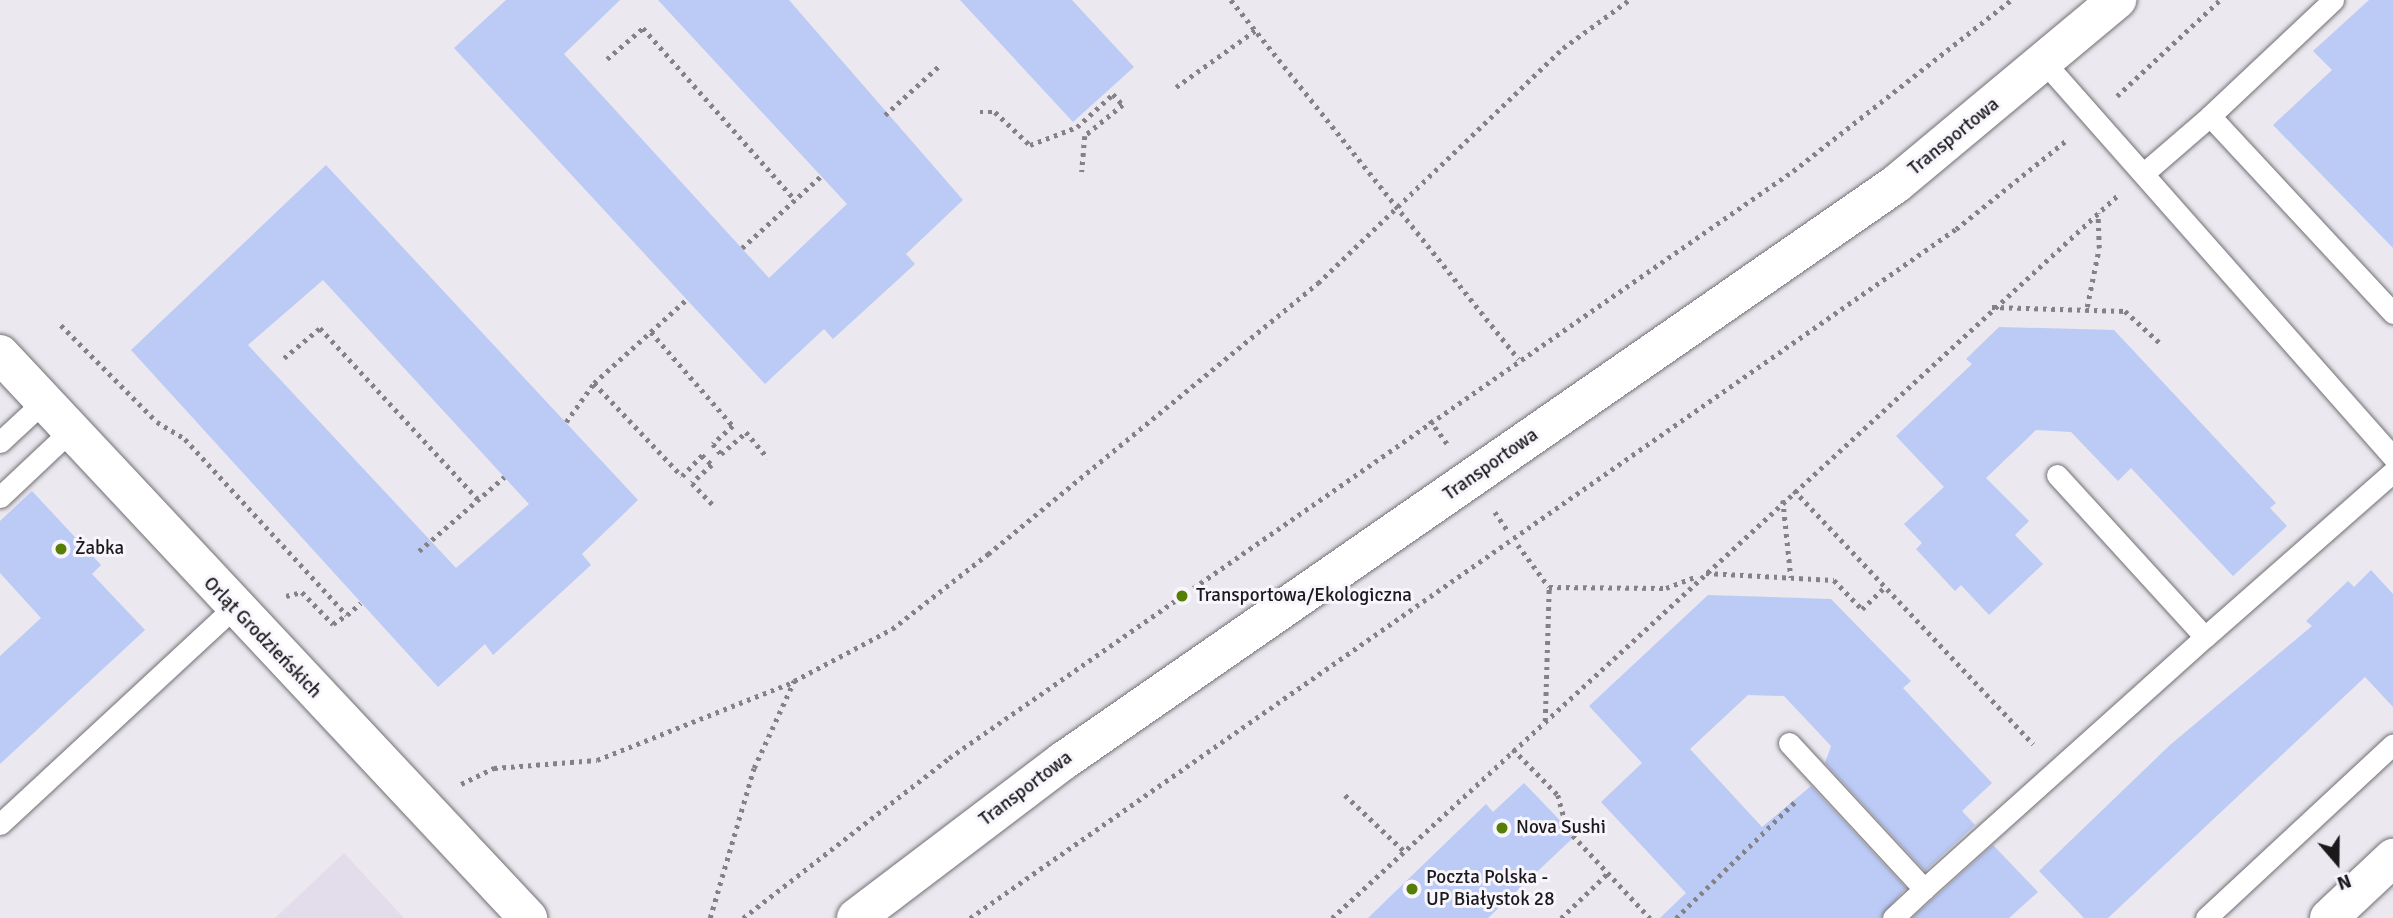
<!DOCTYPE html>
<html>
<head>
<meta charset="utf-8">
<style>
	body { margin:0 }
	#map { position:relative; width:2393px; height:918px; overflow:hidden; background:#ebe8ef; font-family:Signika,sans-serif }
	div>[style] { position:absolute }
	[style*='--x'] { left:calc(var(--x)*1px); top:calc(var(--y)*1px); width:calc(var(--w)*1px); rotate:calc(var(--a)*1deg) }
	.built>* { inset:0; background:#e3ddeb }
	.building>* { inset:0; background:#bbcbf6 }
	.path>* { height:4.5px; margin-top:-2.25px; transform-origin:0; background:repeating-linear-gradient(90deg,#848287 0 3.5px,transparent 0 8.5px) }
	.roads { filter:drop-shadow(0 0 2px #716f74) drop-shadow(0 0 2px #716f74) }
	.lane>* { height:21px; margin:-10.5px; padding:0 10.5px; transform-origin:10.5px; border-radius:10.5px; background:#fff }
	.street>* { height:38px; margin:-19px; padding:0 19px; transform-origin:19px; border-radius:19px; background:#fff }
	.secondary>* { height:38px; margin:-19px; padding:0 19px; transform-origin:19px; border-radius:19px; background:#fff }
	.dots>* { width:19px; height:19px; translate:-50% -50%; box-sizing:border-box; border:4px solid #f8f6fc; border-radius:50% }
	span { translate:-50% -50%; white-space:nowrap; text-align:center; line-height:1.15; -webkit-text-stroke:6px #f8f6fc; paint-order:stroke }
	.street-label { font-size:19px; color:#1a191b }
	.poi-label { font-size:19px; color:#1a191b }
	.left { translate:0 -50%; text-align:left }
	.north { position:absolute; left:2302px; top:827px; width:70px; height:70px; -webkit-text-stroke:5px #f8f6fc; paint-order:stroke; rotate:160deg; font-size:19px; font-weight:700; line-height:28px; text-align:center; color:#1a191b }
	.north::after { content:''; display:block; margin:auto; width:24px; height:32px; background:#1a191b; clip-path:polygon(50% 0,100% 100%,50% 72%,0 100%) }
</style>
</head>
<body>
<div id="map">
	<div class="built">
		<i style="clip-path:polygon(344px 853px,404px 918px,275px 918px)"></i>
	</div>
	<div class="building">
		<i style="clip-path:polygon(506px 0,620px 0,564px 54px,769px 278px,847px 204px,658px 0,789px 0,963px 200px,906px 254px,915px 264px,833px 339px,824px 329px,765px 384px,454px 48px)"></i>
		<i style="clip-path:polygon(960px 0,1072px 0,1134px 67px,1073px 122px)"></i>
		<i style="clip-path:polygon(2369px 0,2393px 0,2393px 248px,2273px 125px,2332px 70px,2313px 51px)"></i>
		<i style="clip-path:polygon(evenodd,326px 165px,638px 500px,582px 554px,591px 565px,493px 655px,485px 644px,438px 687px,131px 350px,326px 165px,323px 280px,529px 504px,456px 568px,248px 345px,323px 280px)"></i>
		<i style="clip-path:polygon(1999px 327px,2114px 330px,2276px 503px,2270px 508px,2287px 526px,2233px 576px,2131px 468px,2118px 481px,2071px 432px,2036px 430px,1986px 478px,2029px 521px,2015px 535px,2043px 564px,1989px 615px,1961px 585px,1955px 591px,1916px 549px,1922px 543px,1904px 524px,1944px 487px,1896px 436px,1972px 364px,1966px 359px)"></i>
		<i style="clip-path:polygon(32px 491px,101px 565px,92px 574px,145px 630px,0 764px,0 656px,41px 618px,0 573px,0 521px)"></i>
		<i style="clip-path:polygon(2371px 570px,2393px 594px,2393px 707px,2365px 677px,2108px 918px,2084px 918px,2039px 871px,2170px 745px,2312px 626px,2306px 621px,2348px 581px,2354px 587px)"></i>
		<i style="clip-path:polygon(1708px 595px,1831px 599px,1911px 681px,1903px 688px,1992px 783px,1962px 811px,1975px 825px,1925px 871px,1825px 763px,1831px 746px,1784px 696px,1748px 695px,1690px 749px,1762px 827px,1811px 786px,1906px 888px,1880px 918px,1660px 918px,1686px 893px,1601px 802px,1642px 763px,1589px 706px)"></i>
		<i style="clip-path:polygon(1524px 783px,1575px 836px,1488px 918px,1368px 918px,1486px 804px,1493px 812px)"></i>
		<i style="clip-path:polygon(1993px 845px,2038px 892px,2009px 918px,1912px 918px)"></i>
	</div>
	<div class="path">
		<i style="--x:1231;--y:0;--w:460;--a:51.3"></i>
		<i style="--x:607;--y:59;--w:48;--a:-40.7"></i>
		<i style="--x:643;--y:28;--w:230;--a:48.5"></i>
		<i style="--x:1176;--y:87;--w:98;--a:-35.5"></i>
		<i style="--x:2117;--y:96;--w:141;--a:-43"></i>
		<i style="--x:980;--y:112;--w:15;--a:0"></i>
		<i style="--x:995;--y:112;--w:48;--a:43.3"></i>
		<i style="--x:1030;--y:145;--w:50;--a:-21"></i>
		<i style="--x:1077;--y:127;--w:49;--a:-42.5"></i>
		<i style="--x:1113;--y:94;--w:15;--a:48"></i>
		<i style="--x:1123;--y:105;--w:49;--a:140.8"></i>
		<i style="--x:1085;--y:136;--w:36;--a:95"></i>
		<i style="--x:885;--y:115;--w:73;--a:-42.2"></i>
		<i style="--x:742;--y:248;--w:107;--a:-42.3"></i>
		<i style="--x:1992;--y:307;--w:133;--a:1.7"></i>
		<i style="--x:2125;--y:311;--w:47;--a:42.4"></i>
		<i style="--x:2087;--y:307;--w:60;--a:-78.5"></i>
		<i style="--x:2099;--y:248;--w:35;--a:-92"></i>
		<i style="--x:61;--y:325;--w:136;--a:45.3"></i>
		<i style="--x:157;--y:422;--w:33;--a:31"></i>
		<i style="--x:185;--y:439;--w:239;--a:47.4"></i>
		<i style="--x:347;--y:615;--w:18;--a:-41"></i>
		<i style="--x:651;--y:332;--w:125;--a:48.9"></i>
		<i style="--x:733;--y:426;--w:27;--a:138"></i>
		<i style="--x:713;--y:444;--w:13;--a:51"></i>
		<i style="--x:721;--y:454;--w:33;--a:-41"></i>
		<i style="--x:746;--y:432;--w:34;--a:50"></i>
		<i style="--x:284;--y:358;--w:47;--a:-39.8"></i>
		<i style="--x:320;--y:328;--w:233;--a:47.3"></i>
		<i style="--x:594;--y:383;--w:128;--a:46.6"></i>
		<i style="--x:682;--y:476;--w:29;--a:-46"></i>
		<i style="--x:702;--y:455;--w:14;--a:45"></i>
		<i style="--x:712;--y:465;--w:27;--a:138"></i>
		<i style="--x:692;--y:483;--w:33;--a:46"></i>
		<i style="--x:1430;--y:420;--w:31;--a:54"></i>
		<i style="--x:566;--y:422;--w:48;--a:-54.3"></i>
		<i style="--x:594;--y:383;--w:124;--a:-42.1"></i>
		<i style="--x:1794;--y:490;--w:349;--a:46.7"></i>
		<i style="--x:1783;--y:500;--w:78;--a:84.1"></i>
		<i style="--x:1495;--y:512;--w:23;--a:56"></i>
		<i style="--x:1518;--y:545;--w:52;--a:53.6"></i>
		<i style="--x:419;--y:551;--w:113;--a:-41"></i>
		<i style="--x:1706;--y:573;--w:128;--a:3.1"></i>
		<i style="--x:1834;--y:580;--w:40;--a:46"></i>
		<i style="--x:1862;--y:609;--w:32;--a:-44"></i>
		<i style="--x:286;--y:596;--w:16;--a:-14"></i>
		<i style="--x:302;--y:592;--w:45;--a:45.9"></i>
		<i style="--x:333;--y:624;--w:17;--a:-33"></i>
		<i style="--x:1545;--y:721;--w:134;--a:-88.3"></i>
		<i style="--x:1549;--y:587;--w:117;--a:0.5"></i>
		<i style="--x:1666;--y:588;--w:34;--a:-21"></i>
		<i style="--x:1513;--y:749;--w:64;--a:45.6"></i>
		<i style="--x:1558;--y:795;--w:35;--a:75"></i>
		<i style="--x:1567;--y:829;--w:122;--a:47"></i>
		<i style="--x:461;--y:784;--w:37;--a:-26"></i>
		<i style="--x:494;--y:768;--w:103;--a:-4.4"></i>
		<i style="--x:597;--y:760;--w:211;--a:-21.7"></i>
		<i style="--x:1345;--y:795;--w:81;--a:43.5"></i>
		<i style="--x:710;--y:918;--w:156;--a:-73.7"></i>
		<i style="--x:754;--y:768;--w:96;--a:-65.3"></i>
		<i style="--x:794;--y:681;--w:111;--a:-28"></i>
		<i style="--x:892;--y:629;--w:122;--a:-38"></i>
		<i style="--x:988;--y:554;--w:427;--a:-39.4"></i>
		<i style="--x:1318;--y:283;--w:339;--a:-43.8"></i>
		<i style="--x:1563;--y:48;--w:82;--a:-36"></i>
		<i style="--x:743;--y:918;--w:261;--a:-37.8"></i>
		<i style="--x:949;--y:758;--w:1028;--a:-34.82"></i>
		<i style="--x:1793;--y:171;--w:277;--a:-38.1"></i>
		<i style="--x:970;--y:918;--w:1203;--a:-34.95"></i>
		<i style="--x:1956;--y:229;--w:144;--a:-38.8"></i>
		<i style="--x:1332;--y:918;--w:1067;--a:-42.61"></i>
		<i style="--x:1561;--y:918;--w:65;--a:-43.8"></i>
		<i style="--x:1676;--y:918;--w:169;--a:-44.3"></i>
	</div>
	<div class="roads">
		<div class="lane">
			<i style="--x:2045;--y:63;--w:526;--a:48.55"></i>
			<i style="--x:2210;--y:116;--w:169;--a:-43.3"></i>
			<i style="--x:2144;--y:173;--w:87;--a:-40.8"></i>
			<i style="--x:2210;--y:116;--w:269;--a:47.1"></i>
			<i style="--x:0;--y:442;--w:57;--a:-42.9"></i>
			<i style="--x:2057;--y:475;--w:219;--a:47.6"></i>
			<i style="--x:2205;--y:637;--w:250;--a:-41.3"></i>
			<i style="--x:0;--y:497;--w:95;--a:-43.3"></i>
			<i style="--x:1789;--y:743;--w:199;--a:47.2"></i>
			<i style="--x:1924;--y:889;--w:377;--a:-41.9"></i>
			<i style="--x:0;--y:824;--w:316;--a:-42.8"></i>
			<i style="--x:1893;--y:918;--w:42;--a:-43.1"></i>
			<i style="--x:2206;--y:918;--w:255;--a:-42.9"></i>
		</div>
		<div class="street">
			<i style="--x:0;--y:354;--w:773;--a:46.89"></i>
			<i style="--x:2329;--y:918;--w:88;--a:-43.2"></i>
		</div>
		<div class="secondary">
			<i style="--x:856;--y:918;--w:260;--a:-37.2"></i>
			<i style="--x:1063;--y:761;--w:1013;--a:-34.71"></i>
			<i style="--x:1896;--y:184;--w:288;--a:-39.8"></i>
		</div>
	</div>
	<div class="dots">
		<i style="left:61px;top:549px;background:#547f04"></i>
		<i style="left:1182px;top:596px;background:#547f04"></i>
		<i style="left:1502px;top:828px;background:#547f04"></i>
		<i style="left:1412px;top:889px;background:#547f04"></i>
	</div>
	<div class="street-label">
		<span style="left:1954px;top:137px;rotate:-39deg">Transportowa</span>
		<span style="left:1491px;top:465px;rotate:-35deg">Transportowa</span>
		<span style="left:262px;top:638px;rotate:46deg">Orląt Grodzieńskich</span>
		<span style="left:1026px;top:789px;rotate:-37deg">Transportowa</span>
	</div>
	<div class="poi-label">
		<span class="left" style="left:75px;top:549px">Żabka</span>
		<span class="left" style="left:1196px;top:596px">Transportowa/Ekologiczna</span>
		<span class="left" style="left:1516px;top:828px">Nova Sushi</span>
		<span class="left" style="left:1426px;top:889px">Poczta Polska -<br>UP Białystok 28</span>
	</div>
	<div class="north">N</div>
</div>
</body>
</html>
